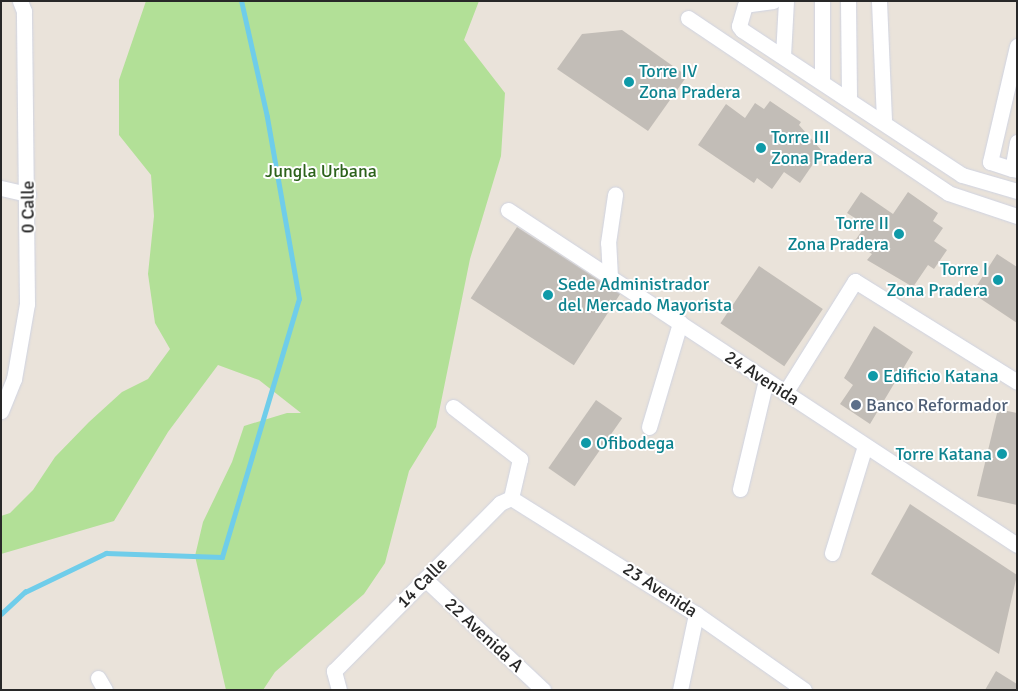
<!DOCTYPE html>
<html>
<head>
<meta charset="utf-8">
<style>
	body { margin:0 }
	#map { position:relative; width:1018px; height:691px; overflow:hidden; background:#eae3da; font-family:Signika,sans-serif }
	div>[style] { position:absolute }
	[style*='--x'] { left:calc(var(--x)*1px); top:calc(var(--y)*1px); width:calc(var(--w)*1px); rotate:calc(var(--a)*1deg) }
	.green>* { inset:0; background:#b2e097 }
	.stream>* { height:4.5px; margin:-2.25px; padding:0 2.25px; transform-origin:2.25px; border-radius:2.25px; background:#6fcdea }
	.building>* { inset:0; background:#c2bdb7; transform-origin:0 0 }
	.roads { filter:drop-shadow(0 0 1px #cfd3e1) drop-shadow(0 0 1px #cfd3e1) }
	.minor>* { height:15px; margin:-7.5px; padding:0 7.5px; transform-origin:7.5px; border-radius:7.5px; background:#fff }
	.dots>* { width:14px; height:14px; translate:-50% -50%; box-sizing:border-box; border:2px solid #fff; border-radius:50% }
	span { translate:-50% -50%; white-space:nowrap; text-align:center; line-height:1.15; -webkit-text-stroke:4px #fff; paint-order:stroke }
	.culture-label { font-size:18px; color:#0d838f }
	.left { translate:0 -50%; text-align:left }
	.right { translate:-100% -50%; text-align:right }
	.park-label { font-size:18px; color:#2c621b }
	.street-label { font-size:18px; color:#282828 }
	.service-label { font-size:18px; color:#4e5e75 }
	.frame { position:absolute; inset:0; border:2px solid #282828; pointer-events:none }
</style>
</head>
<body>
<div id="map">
	<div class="green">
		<i style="clip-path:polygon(146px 1px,479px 1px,464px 40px,505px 93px,501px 156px,470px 259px,436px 427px,409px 471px,385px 563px,364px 594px,275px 672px,263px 690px,226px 690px,195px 556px,203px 522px,232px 462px,244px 426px,287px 413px,301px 413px,259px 380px,218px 365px,168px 432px,114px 521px,1px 554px,1px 516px,10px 513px,33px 490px,55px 457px,89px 422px,122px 392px,148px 379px,170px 349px,155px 323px,148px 274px,154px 216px,151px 175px,119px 135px,119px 80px)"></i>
	</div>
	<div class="stream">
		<i style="--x:1;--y:614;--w:33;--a:-43"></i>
		<i style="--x:25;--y:592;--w:90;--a:-25.7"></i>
		<i style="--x:106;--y:553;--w:116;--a:2"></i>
		<i style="--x:222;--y:557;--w:269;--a:-73.4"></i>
		<i style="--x:299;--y:299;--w:185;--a:-100"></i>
		<i style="--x:267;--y:117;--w:119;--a:-102.6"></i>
	</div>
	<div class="building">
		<i style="clip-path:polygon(622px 30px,687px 76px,648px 131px,557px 69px,582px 34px)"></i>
		<i style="clip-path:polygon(770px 101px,801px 122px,799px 125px,822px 151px,800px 183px,784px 172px,772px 189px,757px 178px,754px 183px,698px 145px,726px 104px,745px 118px,755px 103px,764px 109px)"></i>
		<i style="clip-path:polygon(861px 192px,893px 214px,908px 192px,938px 213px,933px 221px,943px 228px,934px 241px,947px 250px,934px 269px,928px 265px,913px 287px,867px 260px,872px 254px,854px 242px,866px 225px,847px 213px)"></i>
		<i style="left:517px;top:227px;width:123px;height:85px;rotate:33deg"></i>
		<i style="clip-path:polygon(997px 254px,1017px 267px,1017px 323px,972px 293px)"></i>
		<i style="left:759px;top:266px;width:77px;height:69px;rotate:34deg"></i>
		<i style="clip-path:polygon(874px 326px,913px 352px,870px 424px,840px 404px,853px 385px,844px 378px)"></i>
		<i style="left:596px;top:400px;width:32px;height:83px;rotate:35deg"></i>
		<i style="clip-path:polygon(998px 409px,1017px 413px,1017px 505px,977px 496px)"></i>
		<i style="clip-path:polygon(910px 504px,1017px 575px,999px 654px,871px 574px)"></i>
		<i style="clip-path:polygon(996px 671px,1017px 684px,1017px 690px,985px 690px)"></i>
	</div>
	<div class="roads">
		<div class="minor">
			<i style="--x:773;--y:1;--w:28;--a:172"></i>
			<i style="--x:745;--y:5;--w:22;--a:106"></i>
			<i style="--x:739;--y:26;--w:5;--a:53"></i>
			<i style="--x:742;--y:30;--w:263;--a:33.4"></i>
			<i style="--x:962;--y:175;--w:57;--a:16.2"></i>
			<i style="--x:822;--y:1;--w:81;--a:90"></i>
			<i style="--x:848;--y:1;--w:99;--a:89.4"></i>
			<i style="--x:879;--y:1;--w:119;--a:87.6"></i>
			<i style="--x:688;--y:18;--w:313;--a:33.9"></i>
			<i style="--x:948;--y:193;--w:73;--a:18.4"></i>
			<i style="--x:783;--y:56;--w:55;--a:-86.9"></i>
			<i style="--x:1017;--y:142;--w:27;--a:100"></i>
			<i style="--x:1012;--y:169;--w:5;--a:11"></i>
			<i style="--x:1012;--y:169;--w:23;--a:-162"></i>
			<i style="--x:990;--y:162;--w:119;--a:-76.9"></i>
			<i style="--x:1;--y:188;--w:28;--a:13"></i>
			<i style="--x:508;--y:210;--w:609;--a:33.35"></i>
			<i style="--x:610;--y:277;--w:34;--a:-93"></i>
			<i style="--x:608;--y:243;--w:49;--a:-81.7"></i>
			<i style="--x:785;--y:393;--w:132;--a:-58"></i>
			<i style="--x:855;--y:281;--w:191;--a:31.9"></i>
			<i style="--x:453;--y:407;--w:85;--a:37.8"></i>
			<i style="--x:520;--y:459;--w:40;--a:103"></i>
			<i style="--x:1;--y:411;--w:35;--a:-68"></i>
			<i style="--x:14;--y:379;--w:76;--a:-80.2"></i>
			<i style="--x:27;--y:304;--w:293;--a:-90.6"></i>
			<i style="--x:24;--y:11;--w:11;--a:-112"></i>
			<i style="--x:649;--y:427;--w:109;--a:-73.4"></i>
			<i style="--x:740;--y:489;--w:112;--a:-76.6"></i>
			<i style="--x:511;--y:498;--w:218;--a:32.1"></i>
			<i style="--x:696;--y:614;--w:132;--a:35.1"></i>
			<i style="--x:832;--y:553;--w:112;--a:-72.9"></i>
			<i style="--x:425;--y:579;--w:162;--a:43.2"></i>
			<i style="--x:98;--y:678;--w:14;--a:60"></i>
			<i style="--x:339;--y:690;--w:20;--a:-105"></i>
			<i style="--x:334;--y:671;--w:236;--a:-45.3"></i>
			<i style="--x:500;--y:503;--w:12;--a:-24"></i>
			<i style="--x:680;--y:690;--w:78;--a:-78.1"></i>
		</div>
	</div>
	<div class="dots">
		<i style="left:629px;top:82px;background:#0f9aa8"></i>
		<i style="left:761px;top:148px;background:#0f9aa8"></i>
		<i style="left:899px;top:234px;background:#0f9aa8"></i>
		<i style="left:998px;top:280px;background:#0f9aa8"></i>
		<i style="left:548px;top:295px;background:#0f9aa8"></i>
		<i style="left:873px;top:376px;background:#0f9aa8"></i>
		<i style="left:856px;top:405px;background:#5c6f8a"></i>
		<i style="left:586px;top:443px;background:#0f9aa8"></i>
		<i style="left:1002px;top:454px;background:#0f9aa8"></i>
	</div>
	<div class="culture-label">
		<span class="left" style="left:639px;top:82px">Torre IV<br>Zona Pradera</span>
		<span class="left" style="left:771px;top:148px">Torre III<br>Zona Pradera</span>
		<span class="right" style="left:889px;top:234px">Torre II<br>Zona Pradera</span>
		<span class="right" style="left:988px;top:280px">Torre I<br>Zona Pradera</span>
		<span class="left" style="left:558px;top:295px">Sede Administrador<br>del Mercado Mayorista</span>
		<span class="left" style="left:883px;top:376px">Edificio Katana</span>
		<span class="left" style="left:596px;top:443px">Ofibodega</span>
		<span class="right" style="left:992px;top:454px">Torre Katana</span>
	</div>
	<div class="park-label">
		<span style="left:321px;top:171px">Jungla Urbana</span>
	</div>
	<div class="street-label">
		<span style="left:28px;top:207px;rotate:-90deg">0 Calle</span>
		<span style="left:762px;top:378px;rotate:33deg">24 Avenida</span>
		<span style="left:422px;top:583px;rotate:-45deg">14 Calle</span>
		<span style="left:660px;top:590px;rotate:33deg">23 Avenida</span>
		<span style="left:484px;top:635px;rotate:43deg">22 Avenida A</span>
	</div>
	<div class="service-label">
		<span class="left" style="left:866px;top:405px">Banco Reformador</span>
	</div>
	<div class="frame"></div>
</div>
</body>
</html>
